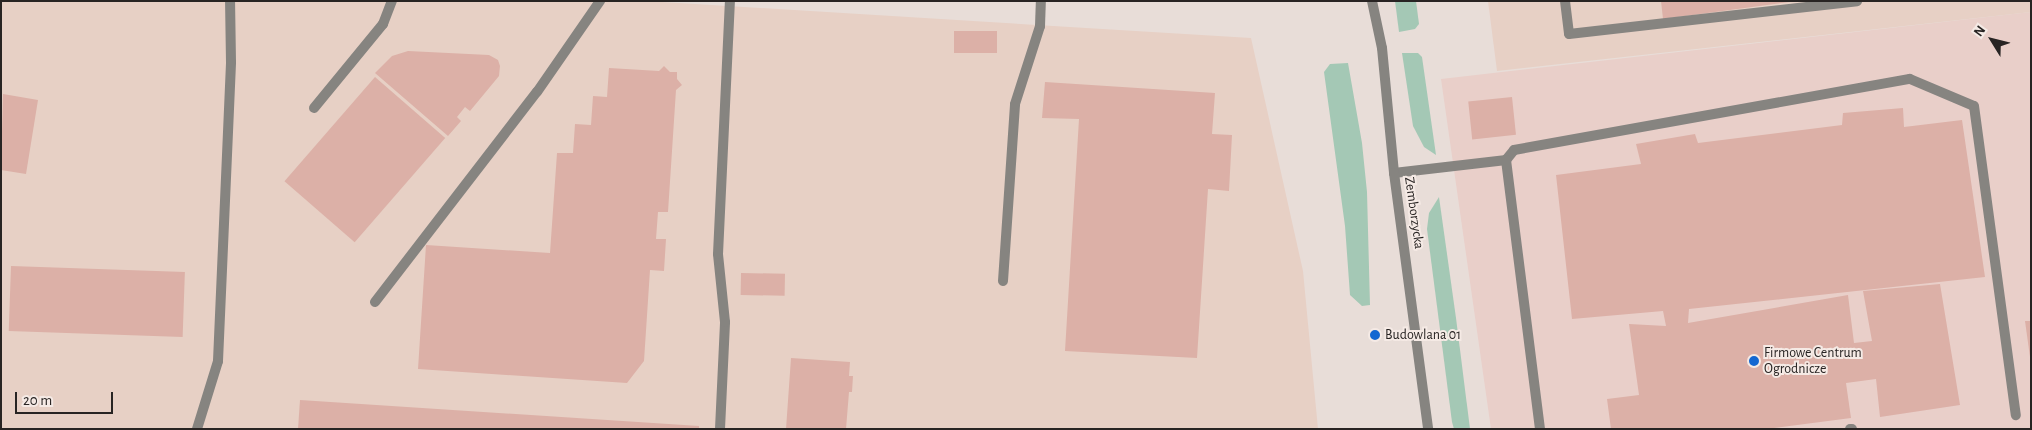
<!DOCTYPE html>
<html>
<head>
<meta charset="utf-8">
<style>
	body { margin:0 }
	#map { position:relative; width:2032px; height:430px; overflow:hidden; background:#e8ddd8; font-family:"Alegreya Sans",sans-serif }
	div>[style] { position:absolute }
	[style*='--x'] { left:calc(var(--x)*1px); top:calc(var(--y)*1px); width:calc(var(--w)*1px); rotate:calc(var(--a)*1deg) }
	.commercial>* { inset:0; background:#e9cfc9 }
	.industrial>* { inset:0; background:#e7d0c5 }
	.green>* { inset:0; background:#a4c8b5 }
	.building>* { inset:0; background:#dcb0a7; transform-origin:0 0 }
	.service>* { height:10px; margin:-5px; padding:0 5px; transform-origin:5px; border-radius:5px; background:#868480 }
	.tertiary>* { height:10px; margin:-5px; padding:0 5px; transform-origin:5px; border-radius:5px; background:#868480 }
	.dots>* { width:14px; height:14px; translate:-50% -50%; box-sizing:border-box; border:2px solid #f5eae5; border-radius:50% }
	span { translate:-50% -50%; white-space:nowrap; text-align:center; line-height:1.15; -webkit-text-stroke:4px #f5eae5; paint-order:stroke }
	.street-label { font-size:14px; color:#282423 }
	.poi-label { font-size:14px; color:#282423 }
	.left { translate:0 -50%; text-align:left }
	.frame { position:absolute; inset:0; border:2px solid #282423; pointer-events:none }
	.north { position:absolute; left:1967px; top:15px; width:50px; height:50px; -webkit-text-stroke:4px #f5eae5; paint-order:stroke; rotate:306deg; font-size:14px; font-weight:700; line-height:20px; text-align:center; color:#282423 }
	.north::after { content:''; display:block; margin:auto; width:18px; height:22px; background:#282423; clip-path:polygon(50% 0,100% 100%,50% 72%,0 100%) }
	.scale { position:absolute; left:15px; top:392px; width:98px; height:22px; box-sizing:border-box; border:2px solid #282423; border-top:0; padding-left:6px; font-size:15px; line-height:18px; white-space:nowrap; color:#282423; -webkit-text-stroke:4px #f5eae5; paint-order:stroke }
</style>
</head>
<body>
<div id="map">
	<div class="commercial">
		<i style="clip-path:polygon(2031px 12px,2031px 429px,1491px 429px,1441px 79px)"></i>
	</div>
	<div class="industrial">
		<i style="clip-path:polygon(1px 1px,646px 1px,1251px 38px,1303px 271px,1318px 429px,1px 429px)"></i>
		<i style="clip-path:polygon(1488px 1px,2031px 1px,2031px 12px,1497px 71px)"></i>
	</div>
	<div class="green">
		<i style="clip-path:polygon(1395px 1px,1416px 1px,1419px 24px,1415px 29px,1399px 32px)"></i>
		<i style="clip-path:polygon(1402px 53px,1418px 53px,1422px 57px,1436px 155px,1424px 147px,1413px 126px)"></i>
		<i style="clip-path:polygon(1348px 63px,1362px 143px,1367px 192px,1370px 305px,1362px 306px,1350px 295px,1345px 226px,1324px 72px,1330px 64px)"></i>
		<i style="clip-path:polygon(1439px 197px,1456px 318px,1470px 429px,1454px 429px,1452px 422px,1427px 229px,1429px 213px)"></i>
	</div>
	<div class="building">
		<i style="clip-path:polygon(1661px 1px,1789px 1px,1789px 2px,1663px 19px)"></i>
		<i style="left:954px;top:31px;width:43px;height:22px"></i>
		<i style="clip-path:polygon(408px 51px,489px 55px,498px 60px,500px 66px,499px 76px,470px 111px,465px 107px,457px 117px,461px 121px,448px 136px,375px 73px,392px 56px)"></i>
		<i style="clip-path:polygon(664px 66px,670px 72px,677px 72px,677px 79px,682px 85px,676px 90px,668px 212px,658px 212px,656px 239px,666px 239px,664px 271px,650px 270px,644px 361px,627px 383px,418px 369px,426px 245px,550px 253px,557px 153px,573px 153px,575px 124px,591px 125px,593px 96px,607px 97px,609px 68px,659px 71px)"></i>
		<i style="left:375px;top:77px;width:93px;height:138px;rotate:41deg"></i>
		<i style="clip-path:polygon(1045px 82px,1215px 93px,1212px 134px,1232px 135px,1229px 191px,1208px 189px,1197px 358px,1065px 351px,1079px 119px,1042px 118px)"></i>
		<i style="clip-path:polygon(3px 94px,38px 100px,26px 174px,1px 170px)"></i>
		<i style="left:1512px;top:97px;width:38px;height:44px;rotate:84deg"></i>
		<i style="clip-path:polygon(1903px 108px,1904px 127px,1962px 120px,1985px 277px,1689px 309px,1688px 323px,1848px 295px,1854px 343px,1872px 341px,1863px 291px,1940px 284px,1960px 405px,1880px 417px,1876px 379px,1846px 383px,1851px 418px,1766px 429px,1611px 429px,1607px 399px,1639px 395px,1629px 324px,1666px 326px,1663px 311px,1572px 319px,1556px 175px,1641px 164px,1636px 144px,1695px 134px,1698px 143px,1842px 125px,1843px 113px)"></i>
		<i style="left:11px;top:266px;width:174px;height:65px;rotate:2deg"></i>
		<i style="left:741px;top:273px;width:44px;height:22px;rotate:1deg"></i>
		<i style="clip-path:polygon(2025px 321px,2031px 321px,2031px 357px,2030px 357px)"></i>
		<i style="clip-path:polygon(791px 358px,850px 362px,849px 376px,853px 376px,852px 392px,849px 392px,846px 429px,786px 429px)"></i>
		<i style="clip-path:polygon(300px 400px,699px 426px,699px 429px,298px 429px)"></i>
	</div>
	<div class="service">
		<i style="--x:1565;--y:1;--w:33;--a:83"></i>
		<i style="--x:1569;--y:34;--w:290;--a:-6.5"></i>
		<i style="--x:314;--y:108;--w:109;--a:-50.6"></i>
		<i style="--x:383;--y:24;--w:25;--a:-69"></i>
		<i style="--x:1506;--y:160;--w:13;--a:-51"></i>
		<i style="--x:1514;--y:150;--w:402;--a:-10.2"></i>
		<i style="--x:1910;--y:79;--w:69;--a:22.9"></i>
		<i style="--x:1974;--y:106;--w:312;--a:82.3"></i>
		<i style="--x:1394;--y:173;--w:113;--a:-6.6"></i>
		<i style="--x:1506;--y:160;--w:271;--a:82.8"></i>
		<i style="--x:1003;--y:281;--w:177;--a:-86.1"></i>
		<i style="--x:1015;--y:104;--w:82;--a:-72.2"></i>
		<i style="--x:1040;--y:26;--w:25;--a:-88"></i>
		<i style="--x:375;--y:302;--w:265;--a:-52.4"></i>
		<i style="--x:537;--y:92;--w:111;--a:-55.3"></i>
		<i style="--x:197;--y:429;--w:71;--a:-72.8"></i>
		<i style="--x:218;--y:361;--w:299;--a:-87.5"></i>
		<i style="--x:231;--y:62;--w:61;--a:-90.9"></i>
		<i style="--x:720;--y:429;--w:107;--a:-87.3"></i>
		<i style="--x:725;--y:322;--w:68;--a:-95.9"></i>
		<i style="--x:718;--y:254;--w:253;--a:-87.3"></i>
		<i style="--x:1850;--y:429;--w:2;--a:0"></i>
	</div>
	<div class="tertiary">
		<i style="--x:1372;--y:1;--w:48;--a:78"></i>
		<i style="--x:1382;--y:48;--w:126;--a:84.5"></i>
		<i style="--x:1394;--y:173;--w:258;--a:82.4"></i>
	</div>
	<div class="dots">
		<i style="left:1375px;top:335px;background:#1467d1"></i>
		<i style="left:1754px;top:361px;background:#1467d1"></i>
	</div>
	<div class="street-label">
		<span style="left:1414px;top:213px;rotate:82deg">Zemborzycka</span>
	</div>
	<div class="poi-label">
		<span class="left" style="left:1385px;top:335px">Budowlana 01</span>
		<span class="left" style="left:1764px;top:361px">Firmowe Centrum<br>Ogrodnicze</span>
	</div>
	<div class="frame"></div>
	<div class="north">N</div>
	<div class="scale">20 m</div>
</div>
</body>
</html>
